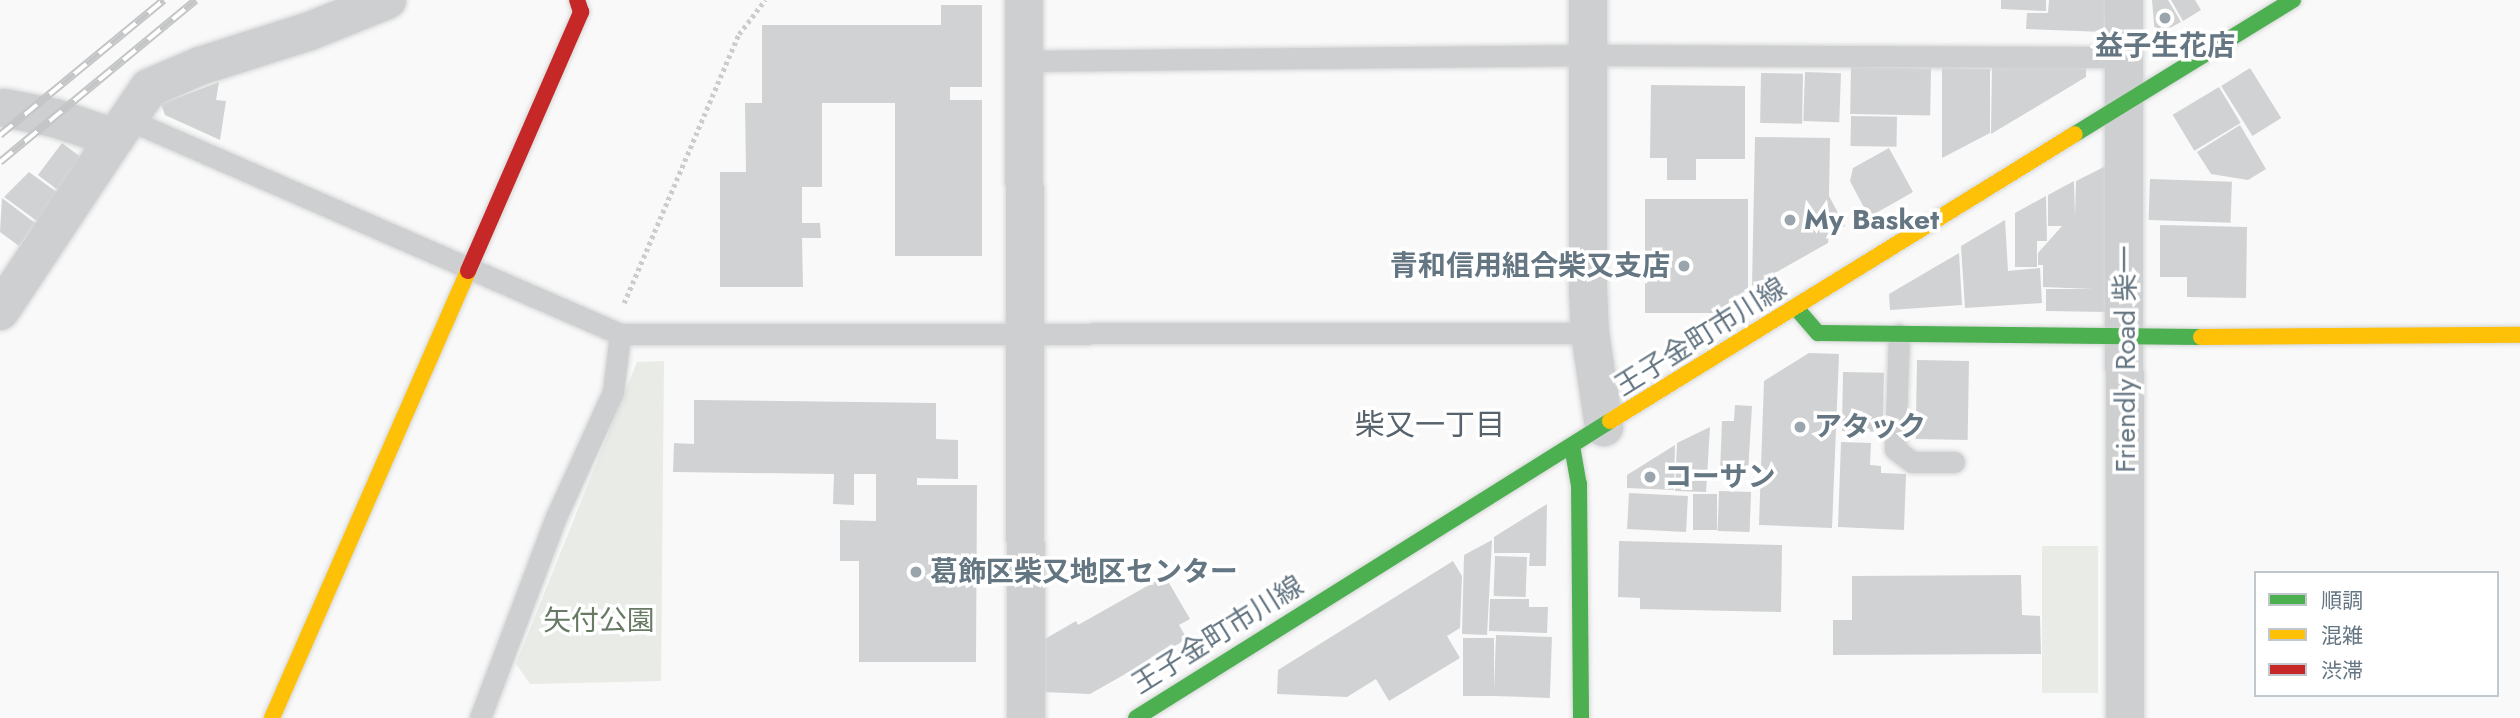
<!DOCTYPE html>
<html>
<head>
<meta charset="utf-8">
<style>
	body { margin:0 }
	#map { position:relative; width:2520px; height:718px; overflow:hidden; background:#f9f9f9; font-family:Jost,"Noto Sans JP",sans-serif }
	div>[style] { position:absolute }
	[style*='--x'] { left:calc(var(--x)*1px); top:calc(var(--y)*1px); width:calc(var(--w)*1px); rotate:calc(var(--a)*1deg) }
	.green>* { inset:0; background:#e8ebe6; transform-origin:0 0 }
	.building>* { inset:0; background:#d0d2d3; transform-origin:0 0 }
	.path>* { height:4.5px; margin-top:-2.25px; transform-origin:0; background:repeating-linear-gradient(90deg,#cbcccd 0 3.5px,transparent 0 7px) }
	.roads { filter:drop-shadow(0 0 2px #d5d6d7) drop-shadow(0 0 2px #d5d6d7) }
	.lane>* { height:21px; margin:-10.5px; padding:0 10.5px; transform-origin:10.5px; border-radius:10.5px; background:#cecfd0 }
	.street>* { height:38px; margin:-19px; padding:0 19px; transform-origin:19px; border-radius:19px; background:#cecfd0 }
	.fast>* { height:16px; margin:-8px; padding:0 8px; transform-origin:8px; border-radius:8px; background:#4caf50 }
	.slow>* { height:16px; margin:-8px; padding:0 8px; transform-origin:8px; border-radius:8px; background:#ffc107 }
	.jam>* { height:16px; margin:-8px; padding:0 8px; transform-origin:8px; border-radius:8px; background:#c62828 }
	.rail>* { height:8px; margin-top:-4px; transform-origin:0; background:repeating-linear-gradient(90deg,#fff 0 16px,#c3c5c6 0 32px); box-sizing:border-box; border-block:2px solid #c3c5c6 }
	.dots>* { width:19px; height:19px; translate:-50% -50%; box-sizing:border-box; border:4px solid #fff; border-radius:50% }
	span { translate:-50% -50%; white-space:nowrap; text-align:center; line-height:1.15; -webkit-text-stroke:7px #fff; paint-order:stroke }
	.poi-label { font-size:28px; color:#657683; font-weight:700 }
	.left { translate:0 -50%; text-align:left }
	.right { translate:-100% -50%; text-align:right }
	.street-label { font-size:28px; color:#657683 }
	.park-label { font-size:28px; color:#687a64 }
	.neighbourhood-label { font-size:30px; color:#57646e }
	.legend { position:absolute; left:2254px; top:571px; width:245px; height:126px; box-sizing:border-box; background:#fff; border:2px solid #c1c8cd; margin:0; padding:9px 12px; list-style:none; font-size:21px; color:#657683 }
	.legend li { display:flex; align-items:center; gap:14px; height:35px }
	.legend b { width:35px; border:2px solid #c1c8cd }
</style>
</head>
<body>
<div id="map">
	<div class="green">
		<i style="clip-path:polygon(664px 361px,661px 681px,530px 684px,516px 664px,637px 362px)"></i>
		<i style="left:2042px;top:546px;width:56px;height:147px"></i>
	</div>
	<div class="building">
		<i style="clip-path:polygon(2001px 0,2046px 0,2046px 11px,2001px 9px)"></i>
		<i style="clip-path:polygon(2049px 0,2106px 0,2104px 32px,2026px 29px,2027px 13px,2048px 13px)"></i>
		<i style="clip-path:polygon(2152px 0,2168px 0,2181px 22px,2155px 36px)"></i>
		<i style="clip-path:polygon(2171px 0,2195px 0,2201px 10px,2183px 21px)"></i>
		<i style="clip-path:polygon(941px 5px,982px 5px,982px 87px,950px 87px,950px 100px,982px 100px,982px 256px,895px 256px,895px 103px,822px 103px,822px 187px,802px 187px,802px 223px,820px 223px,821px 238px,802px 238px,803px 287px,720px 287px,720px 172px,746px 172px,745px 103px,762px 103px,762px 25px,941px 25px)"></i>
		<i style="clip-path:polygon(1992px 66px,2086px 68px,2086px 77px,1991px 134px)"></i>
		<i style="left:1851px;top:67px;width:80px;height:47px;rotate:1deg"></i>
		<i style="clip-path:polygon(1942px 68px,1990px 69px,1990px 133px,1942px 158px)"></i>
		<i style="left:2250px;top:68px;width:59px;height:34px;rotate:58deg"></i>
		<i style="left:1805px;top:72px;width:36px;height:49px;rotate:2deg"></i>
		<i style="left:1761px;top:73px;width:42px;height:50px;rotate:1deg"></i>
		<i style="clip-path:polygon(219px 82px,216px 100px,226px 101px,220px 140px,165px 115px,161px 104px)"></i>
		<i style="clip-path:polygon(1651px 85px,1745px 86px,1745px 159px,1696px 159px,1696px 180px,1667px 180px,1667px 158px,1650px 158px)"></i>
		<i style="left:2219px;top:87px;width:42px;height:54px;rotate:59deg"></i>
		<i style="left:1851px;top:116px;width:46px;height:30px;rotate:1deg"></i>
		<i style="clip-path:polygon(2240px 125px,2266px 169px,2248px 180px,2211px 174px,2197px 152px)"></i>
		<i style="clip-path:polygon(1755px 137px,1830px 138px,1829px 196px,1845px 226px,1829px 234px,1828px 243px,1752px 286px)"></i>
		<i style="left:62px;top:143px;width:25px;height:40px;rotate:37deg"></i>
		<i style="clip-path:polygon(1889px 148px,1913px 192px,1869px 217px,1850px 181px,1853px 168px)"></i>
		<i style="clip-path:polygon(2110px 164px,2107px 312px,2046px 311px,2046px 289px,2093px 289px,2043px 287px,2043px 265px,2038px 265px,2038px 253px,2062px 226px,2048px 226px,2048px 195px,2074px 181px,2075px 217px,2076px 181px)"></i>
		<i style="clip-path:polygon(29px 172px,58px 193px,37px 221px,4px 197px)"></i>
		<i style="left:2150px;top:179px;width:82px;height:41px;rotate:2deg"></i>
		<i style="clip-path:polygon(2046px 196px,2047px 241px,2037px 241px,2037px 267px,2015px 267px,2015px 213px)"></i>
		<i style="clip-path:polygon(2px 198px,35px 223px,19px 246px,0 232px)"></i>
		<i style="clip-path:polygon(1645px 199px,1748px 199px,1748px 291px,1715px 313px,1645px 313px)"></i>
		<i style="clip-path:polygon(2005px 220px,2008px 271px,2040px 268px,2042px 303px,1965px 308px,1961px 246px)"></i>
		<i style="clip-path:polygon(2160px 225px,2247px 227px,2246px 298px,2187px 297px,2187px 277px,2160px 277px)"></i>
		<i style="clip-path:polygon(1959px 253px,1962px 305px,1890px 310px,1889px 294px)"></i>
		<i style="clip-path:polygon(1809px 353px,1839px 354px,1832px 528px,1759px 525px,1764px 381px)"></i>
		<i style="left:1917px;top:360px;width:52px;height:79px;rotate:1deg"></i>
		<i style="left:1843px;top:372px;width:41px;height:59px;rotate:1deg"></i>
		<i style="clip-path:polygon(694px 400px,936px 403px,936px 439px,958px 440px,958px 479px,917px 478px,917px 485px,977px 485px,976px 662px,859px 662px,859px 561px,840px 561px,840px 520px,876px 521px,876px 474px,854px 474px,854px 505px,833px 504px,834px 474px,673px 472px,674px 443px,694px 444px)"></i>
		<i style="clip-path:polygon(1735px 405px,1752px 406px,1748px 473px,1720px 472px,1722px 421px,1734px 421px)"></i>
		<i style="clip-path:polygon(1710px 427px,1706px 492px,1675px 491px,1677px 443px)"></i>
		<i style="clip-path:polygon(1841px 442px,1871px 443px,1870px 465px,1881px 466px,1881px 473px,1906px 474px,1904px 530px,1838px 527px)"></i>
		<i style="clip-path:polygon(1675px 445px,1674px 490px,1627px 488px,1627px 475px)"></i>
		<i style="left:1719px;top:491px;width:32px;height:40px;rotate:2deg"></i>
		<i style="left:1629px;top:493px;width:59px;height:36px;rotate:3deg"></i>
		<i style="left:1693px;top:494px;width:24px;height:36px"></i>
		<i style="clip-path:polygon(1547px 504px,1546px 566px,1529px 566px,1530px 553px,1494px 553px,1494px 537px)"></i>
		<i style="clip-path:polygon(1492px 540px,1487px 635px,1462px 634px,1464px 555px)"></i>
		<i style="clip-path:polygon(1619px 541px,1782px 545px,1781px 612px,1640px 609px,1640px 598px,1618px 597px)"></i>
		<i style="left:1495px;top:556px;width:32px;height:40px;rotate:2deg"></i>
		<i style="clip-path:polygon(1453px 561px,1462px 576px,1460px 628px,1447px 636px,1460px 658px,1389px 701px,1376px 679px,1347px 697px,1277px 694px,1278px 670px)"></i>
		<i style="clip-path:polygon(2021px 575px,2022px 615px,2040px 616px,2041px 654px,1833px 655px,1833px 620px,1852px 620px,1852px 576px)"></i>
		<i style="clip-path:polygon(1165px 576px,1190px 619px,1179px 625px,1187px 639px,1090px 694px,1043px 692px,1045px 639px,1076px 621px,1078px 625px)"></i>
		<i style="clip-path:polygon(1490px 599px,1529px 599px,1529px 607px,1548px 607px,1547px 633px,1489px 631px)"></i>
		<i style="left:1496px;top:635px;width:56px;height:61px;rotate:2deg"></i>
		<i style="left:1463px;top:638px;width:31px;height:58px"></i>
	</div>
	<div class="path">
		<i style="--x:624;--y:303;--w:293;--a:-66.9"></i>
		<i style="--x:739;--y:34;--w:43;--a:-52.6"></i>
	</div>
	<div class="roads">
		<div class="lane">
			<i style="--x:1023;--y:61;--w:565;--a:-0.61"></i>
			<i style="--x:1588;--y:55;--w:534;--a:0.21"></i>
			<i style="--x:127;--y:119;--w:538;--a:23.56"></i>
			<i style="--x:620;--y:334;--w:970;--a:-0.06"></i>
			<i style="--x:1899;--y:334;--w:115;--a:92"></i>
			<i style="--x:1895;--y:449;--w:21;--a:37"></i>
			<i style="--x:1912;--y:462;--w:42;--a:0"></i>
			<i style="--x:480;--y:718;--w:215;--a:-69.3"></i>
			<i style="--x:556;--y:517;--w:137;--a:-65.5"></i>
			<i style="--x:613;--y:392;--w:58;--a:-83.1"></i>
		</div>
		<div class="street">
			<i style="--x:1024;--y:0;--w:718;--a:89.84"></i>
			<i style="--x:1588;--y:0;--w:289;--a:90"></i>
			<i style="--x:1588;--y:289;--w:44;--a:87.4"></i>
			<i style="--x:1590;--y:333;--w:95;--a:81.5"></i>
			<i style="--x:2124;--y:0;--w:718;--a:89.92"></i>
			<i style="--x:115;--y:138;--w:60;--a:-55.8"></i>
			<i style="--x:149;--y:88;--w:56;--a:-23.3"></i>
			<i style="--x:200;--y:66;--w:115;--a:-17.7"></i>
			<i style="--x:310;--y:31;--w:83;--a:-21.9"></i>
			<i style="--x:0;--y:311;--w:208;--a:-56.4"></i>
			<i style="--x:115;--y:138;--w:63;--a:-161.6"></i>
			<i style="--x:55;--y:118;--w:51;--a:-168.7"></i>
		</div>
		<div class="fast">
			<i style="--x:2075;--y:134;--w:256;--a:-31.6"></i>
			<i style="--x:1797;--y:309;--w:32;--a:49"></i>
			<i style="--x:1818;--y:333;--w:383;--a:0.6"></i>
			<i style="--x:1572;--y:446;--w:39;--a:80"></i>
			<i style="--x:1579;--y:484;--w:234;--a:89.5"></i>
			<i style="--x:1136;--y:718;--w:559;--a:-32.07"></i>
		</div>
		<div class="slow">
			<i style="--x:2201;--y:337;--w:319;--a:-0.4"></i>
			<i style="--x:1610;--y:421;--w:546;--a:-31.68"></i>
			<i style="--x:272;--y:718;--w:488;--a:-66.3"></i>
		</div>
		<div class="jam">
			<i style="--x:468;--y:271;--w:283;--a:-66.4"></i>
			<i style="--x:581;--y:12;--w:13;--a:-108"></i>
		</div>
	</div>
	<div class="rail">
		<i style="--x:0;--y:135;--w:212;--a:-39.5"></i>
		<i style="--x:0;--y:162;--w:254;--a:-39.6"></i>
	</div>
	<div class="dots">
		<i style="left:2165px;top:18px;background:#99a4ac"></i>
		<i style="left:1790px;top:220px;background:#99a4ac"></i>
		<i style="left:1684px;top:266px;background:#99a4ac"></i>
		<i style="left:1800px;top:427px;background:#99a4ac"></i>
		<i style="left:1650px;top:477px;background:#99a4ac"></i>
		<i style="left:916px;top:572px;background:#99a4ac"></i>
	</div>
	<div class="poi-label">
		<span style="left:2165px;top:46px">益子生花店</span>
		<span class="left" style="left:1804px;top:220px">My Basket</span>
		<span class="right" style="left:1670px;top:266px">青和信用組合柴又支店</span>
		<span class="left" style="left:1814px;top:427px">アタック</span>
		<span class="left" style="left:1664px;top:477px">コーサン</span>
		<span class="left" style="left:930px;top:572px">葛飾区柴又地区センター</span>
	</div>
	<div class="street-label">
		<span style="left:1701px;top:337px;rotate:-32deg">王子金町市川線</span>
		<span style="left:2126px;top:359px;rotate:-90deg">Friendly Road 柴一</span>
		<span style="left:1218px;top:635px;rotate:-32deg">王子金町市川線</span>
	</div>
	<div class="park-label">
		<span style="left:599px;top:621px">矢付公園</span>
	</div>
	<div class="neighbourhood-label">
		<span style="left:1430px;top:425px">柴又一丁目</span>
	</div>
	<ul class="legend">
	<li><b style="height:9px;background:#4caf50"></b>順調</li>
	<li><b style="height:9px;background:#ffc107"></b>混雑</li>
	<li><b style="height:9px;background:#c62828"></b>渋滞</li>
	</ul>
</div>
</body>
</html>
